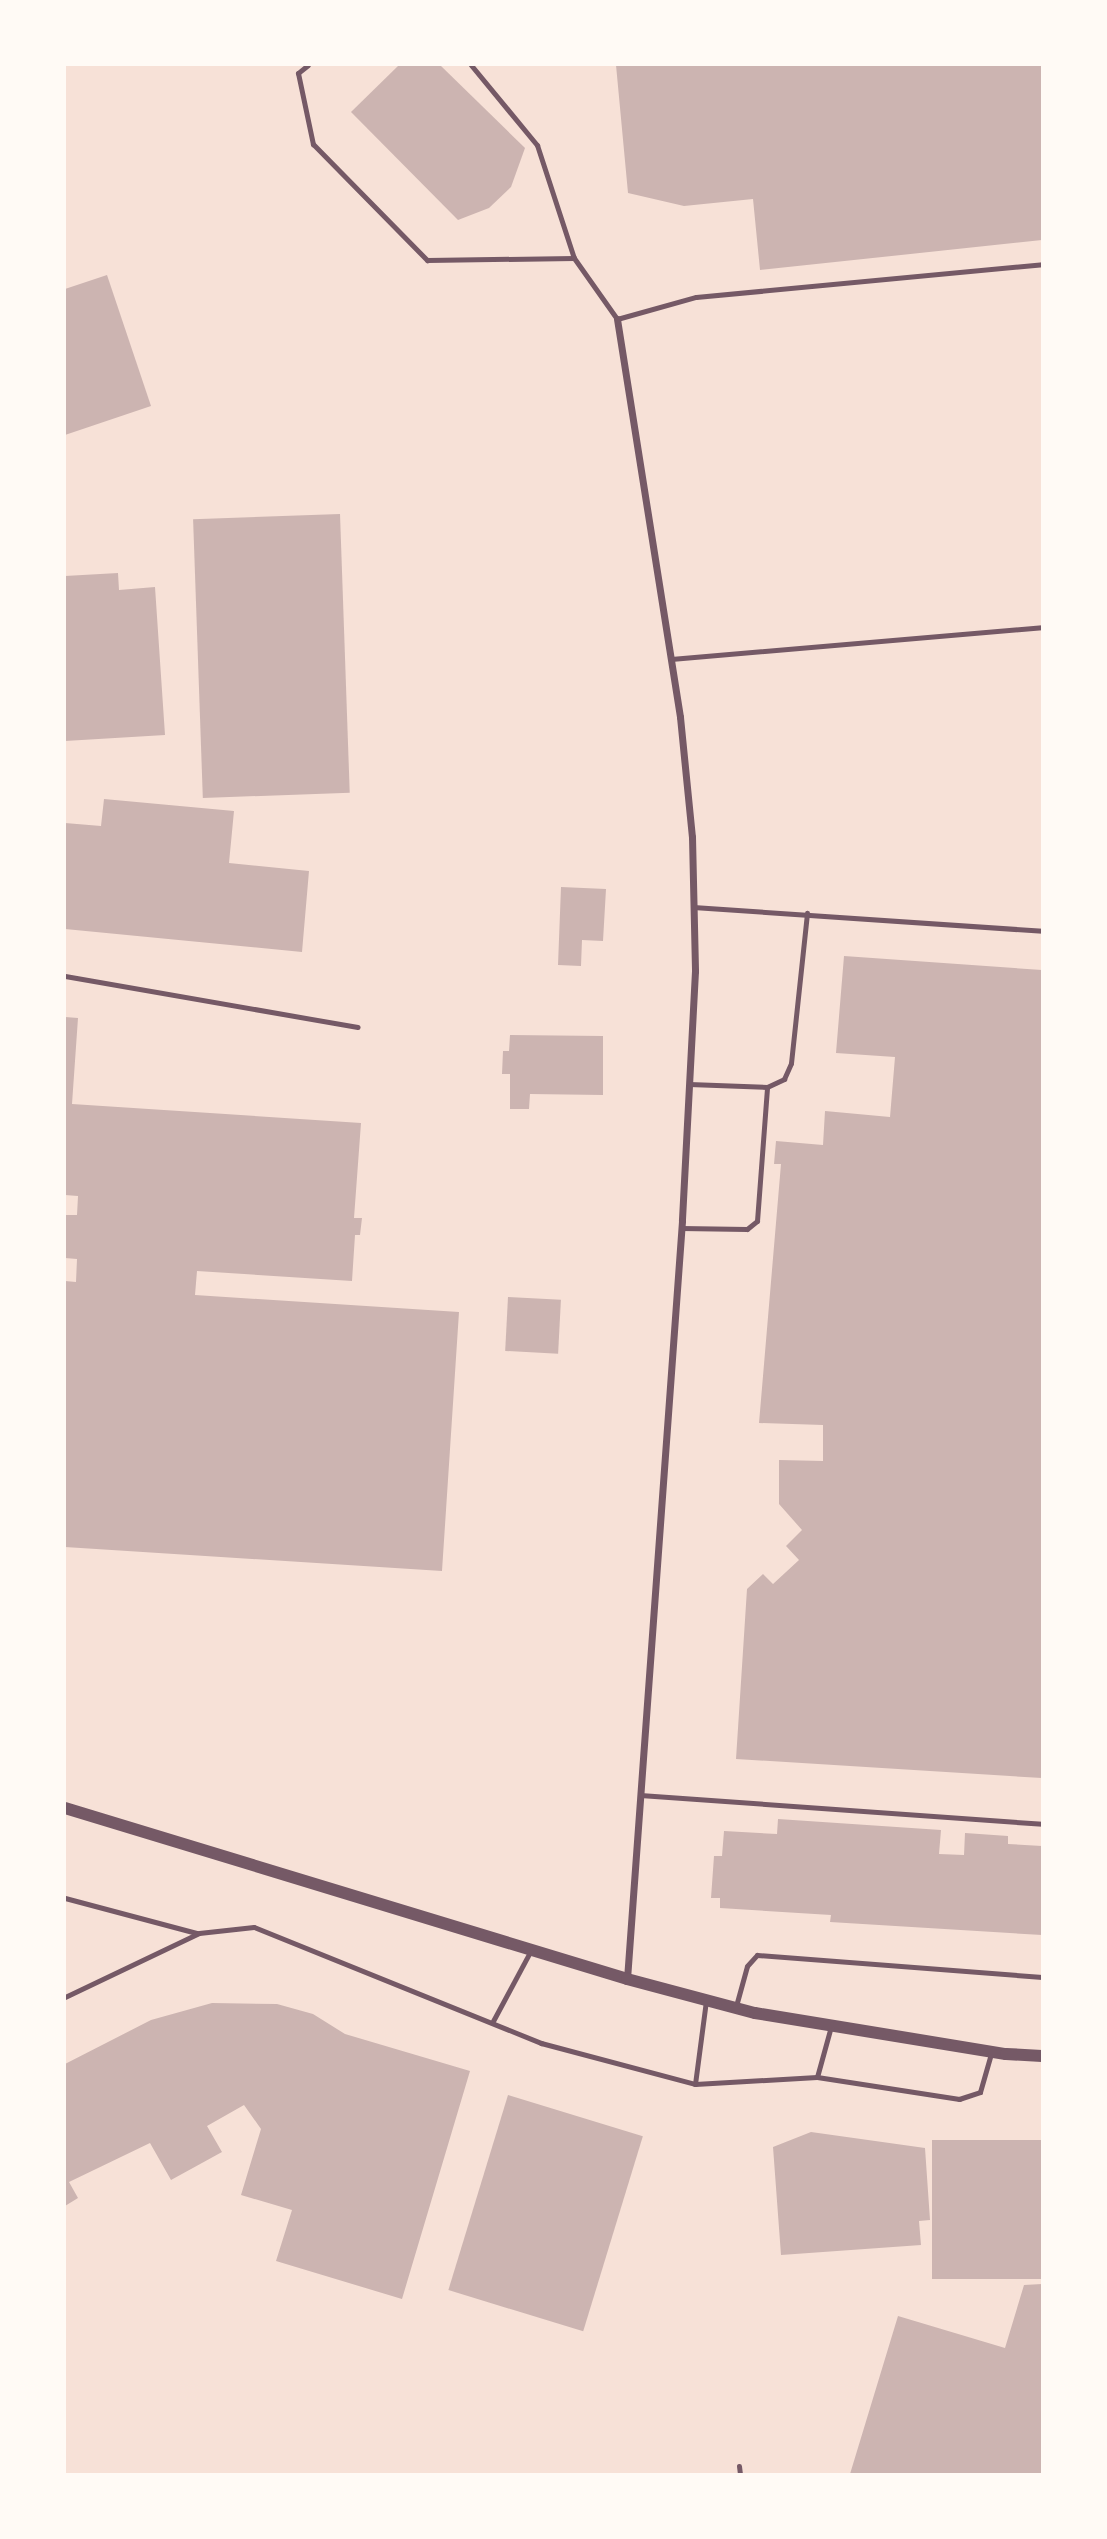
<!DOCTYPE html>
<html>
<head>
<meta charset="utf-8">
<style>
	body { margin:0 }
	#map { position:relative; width:1107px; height:2539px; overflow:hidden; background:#f7e1d7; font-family:"Golos Text",sans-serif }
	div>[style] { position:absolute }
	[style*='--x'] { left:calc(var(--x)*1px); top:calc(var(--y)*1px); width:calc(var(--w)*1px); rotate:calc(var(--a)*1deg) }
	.building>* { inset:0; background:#ccb4b1; transform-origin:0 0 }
	.service>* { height:5px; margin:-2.5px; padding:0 2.5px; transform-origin:2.5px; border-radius:2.5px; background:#755966 }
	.minor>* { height:7px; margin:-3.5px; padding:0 3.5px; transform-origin:3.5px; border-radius:3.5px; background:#755966 }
	.tertiary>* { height:12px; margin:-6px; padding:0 6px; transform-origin:6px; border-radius:6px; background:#755966 }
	span { translate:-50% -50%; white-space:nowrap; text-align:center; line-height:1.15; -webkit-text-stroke:7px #fffaf5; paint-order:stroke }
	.frame { position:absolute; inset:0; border:66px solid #fffaf5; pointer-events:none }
</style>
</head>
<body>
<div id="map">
	<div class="building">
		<i style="clip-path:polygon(399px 65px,440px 65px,525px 148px,511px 187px,489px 208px,458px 220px,351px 112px)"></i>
		<i style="clip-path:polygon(616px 65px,1042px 65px,1042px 240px,760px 270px,753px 199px,684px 206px,628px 193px)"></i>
		<i style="clip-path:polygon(107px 275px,151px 406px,65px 435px,65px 289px)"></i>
		<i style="left:340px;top:514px;width:279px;height:147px;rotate:88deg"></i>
		<i style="clip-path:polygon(118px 573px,119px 590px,155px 587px,165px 735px,65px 741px,65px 576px)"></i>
		<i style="clip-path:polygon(104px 799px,234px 811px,229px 863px,309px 871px,302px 952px,65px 929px,65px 823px,101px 826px)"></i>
		<i style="clip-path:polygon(561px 887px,606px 889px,603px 941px,582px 940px,581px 966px,558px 965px)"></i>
		<i style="clip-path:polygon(844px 956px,1042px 970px,1042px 1778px,736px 1759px,747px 1589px,763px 1574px,773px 1584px,799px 1560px,786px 1546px,802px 1530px,779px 1504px,779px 1460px,823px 1461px,823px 1425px,759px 1423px,781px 1164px,774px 1164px,776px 1141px,823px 1145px,825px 1111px,890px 1117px,895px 1057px,836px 1053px)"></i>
		<i style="clip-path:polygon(65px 1017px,78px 1018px,72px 1104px,361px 1123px,354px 1218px,362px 1218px,360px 1235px,355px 1235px,352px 1281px,197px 1271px,195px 1295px,459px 1312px,442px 1571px,65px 1547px,65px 1281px,76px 1282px,77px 1259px,65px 1258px,65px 1215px,77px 1215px,78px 1196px,65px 1195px)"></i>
		<i style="clip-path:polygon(510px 1035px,603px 1036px,603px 1095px,530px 1094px,529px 1109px,510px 1109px,510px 1074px,502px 1074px,503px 1051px,509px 1051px)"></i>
		<i style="left:508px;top:1297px;width:53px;height:54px;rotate:3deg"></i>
		<i style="clip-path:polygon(778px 1819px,941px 1830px,939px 1854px,964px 1855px,965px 1833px,1008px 1836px,1008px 1844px,1042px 1846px,1042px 1935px,830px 1922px,831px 1915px,720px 1908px,720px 1898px,711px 1898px,714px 1856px,722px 1856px,724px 1831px,777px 1834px)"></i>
		<i style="clip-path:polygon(212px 2003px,277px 2004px,313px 2014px,345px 2034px,470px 2071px,402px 2299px,276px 2261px,292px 2210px,241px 2195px,261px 2129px,244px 2105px,207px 2126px,222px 2152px,171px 2180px,150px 2143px,69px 2182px,78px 2198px,65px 2206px,65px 2064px,151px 2020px)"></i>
		<i style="left:508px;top:2095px;width:141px;height:204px;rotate:17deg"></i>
		<i style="clip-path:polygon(811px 2132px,925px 2148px,930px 2220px,919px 2221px,921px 2245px,781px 2255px,773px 2147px)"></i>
		<i style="left:1042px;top:2140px;width:139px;height:110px;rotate:90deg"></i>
		<i style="clip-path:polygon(1042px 2284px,1042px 2474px,850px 2474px,898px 2316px,1005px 2348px,1024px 2285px)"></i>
	</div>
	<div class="service">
		<i style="--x:308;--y:65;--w:13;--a:141"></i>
		<i style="--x:298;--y:73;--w:73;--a:78.1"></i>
		<i style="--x:313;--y:144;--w:163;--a:45.5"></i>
		<i style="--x:427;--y:260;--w:147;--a:-0.8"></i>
		<i style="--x:471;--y:65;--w:104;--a:50.5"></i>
		<i style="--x:537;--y:145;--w:119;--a:71.9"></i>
		<i style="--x:574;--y:258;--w:75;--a:54.8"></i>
		<i style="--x:617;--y:319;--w:82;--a:-15.6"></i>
		<i style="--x:696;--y:297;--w:348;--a:-5.4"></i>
		<i style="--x:671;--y:659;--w:372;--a:-4.9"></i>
		<i style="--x:693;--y:907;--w:350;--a:3.9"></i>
		<i style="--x:65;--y:976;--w:297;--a:9.9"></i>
		<i style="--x:689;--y:1084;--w:78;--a:2.2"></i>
		<i style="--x:767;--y:1087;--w:19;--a:-25"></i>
		<i style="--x:784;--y:1079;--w:17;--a:-66"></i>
		<i style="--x:791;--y:1063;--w:151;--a:-83.9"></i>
		<i style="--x:681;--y:1228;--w:66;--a:0.9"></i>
		<i style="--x:747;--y:1229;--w:13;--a:-39"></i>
		<i style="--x:757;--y:1221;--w:134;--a:-85.7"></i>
		<i style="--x:640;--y:1795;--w:403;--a:4.1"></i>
		<i style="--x:65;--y:1898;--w:137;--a:14.9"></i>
		<i style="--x:65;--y:1997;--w:148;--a:-25.5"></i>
		<i style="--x:199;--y:1933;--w:55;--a:-6.2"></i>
		<i style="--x:254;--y:1927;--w:310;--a:22"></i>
		<i style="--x:541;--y:2043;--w:159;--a:14.9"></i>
		<i style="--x:695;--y:2084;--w:122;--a:-3.3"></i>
		<i style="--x:817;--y:2077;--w:144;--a:8.8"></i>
		<i style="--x:959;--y:2099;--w:22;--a:-18"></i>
		<i style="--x:980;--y:2092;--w:40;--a:-74"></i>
		<i style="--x:736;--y:2006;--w:41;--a:-74.6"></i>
		<i style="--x:747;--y:1966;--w:15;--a:-48"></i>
		<i style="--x:757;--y:1955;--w:286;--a:4.4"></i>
		<i style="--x:493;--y:2021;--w:81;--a:-61.8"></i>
		<i style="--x:817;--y:2077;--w:53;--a:-74.6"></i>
		<i style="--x:695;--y:2084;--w:84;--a:-82.5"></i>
		<i style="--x:739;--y:2466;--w:8;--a:83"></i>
	</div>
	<div class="minor">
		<i style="--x:617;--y:319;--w:403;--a:81"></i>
		<i style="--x:680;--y:717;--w:121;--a:84.3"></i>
		<i style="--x:692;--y:837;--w:134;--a:88.7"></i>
		<i style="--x:695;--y:971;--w:250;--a:93"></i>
		<i style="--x:682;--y:1221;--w:760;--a:94.15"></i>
	</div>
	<div class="tertiary">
		<i style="--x:65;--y:1808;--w:587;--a:16.92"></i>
		<i style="--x:627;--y:1979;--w:132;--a:14.9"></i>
		<i style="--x:755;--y:2013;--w:254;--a:9.3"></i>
		<i style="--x:1006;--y:2054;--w:36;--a:3"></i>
	</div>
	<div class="frame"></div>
</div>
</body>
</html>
